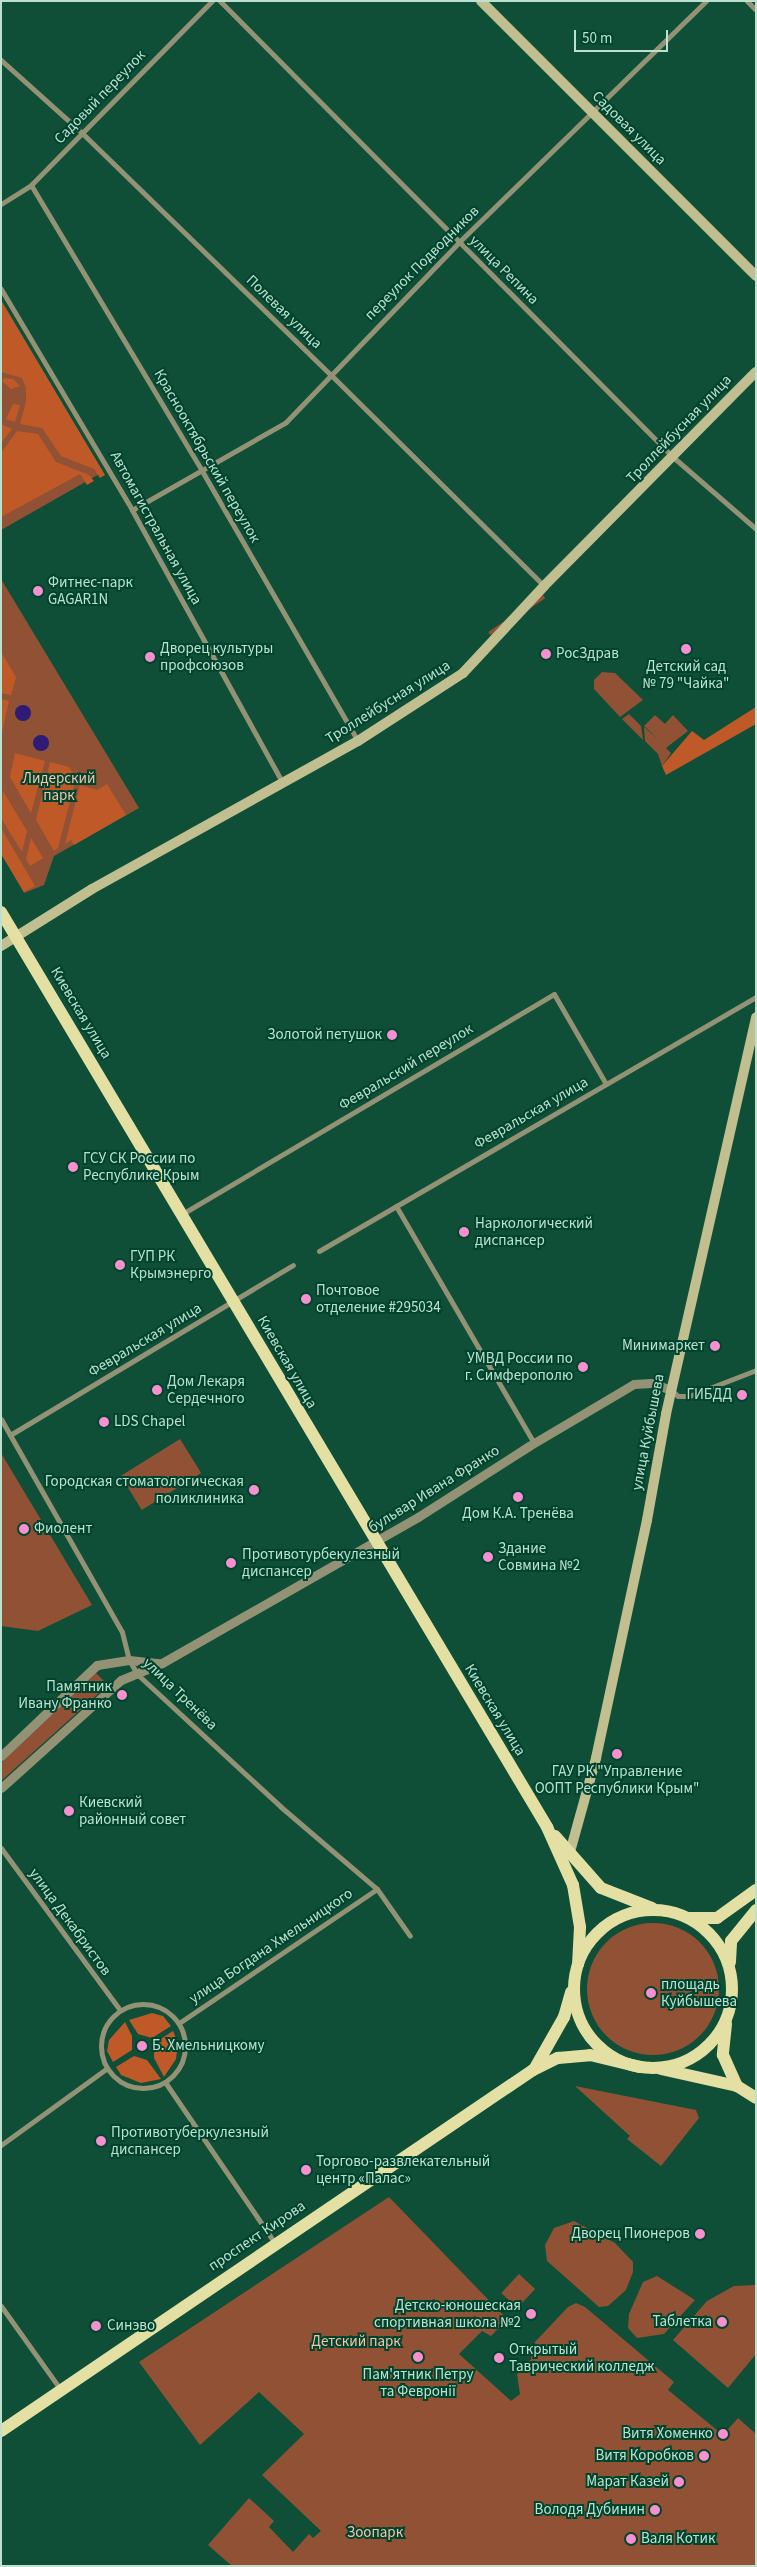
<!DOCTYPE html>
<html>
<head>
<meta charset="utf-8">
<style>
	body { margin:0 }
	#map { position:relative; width:757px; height:2567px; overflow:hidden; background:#0f4f38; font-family:"Source Sans 3",sans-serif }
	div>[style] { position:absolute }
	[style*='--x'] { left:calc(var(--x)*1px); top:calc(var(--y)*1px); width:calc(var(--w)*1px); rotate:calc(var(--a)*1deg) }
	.green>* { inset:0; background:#915134; transform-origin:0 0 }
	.round { border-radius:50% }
	.forest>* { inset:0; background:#bf5a28 }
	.water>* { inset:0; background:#2e1b75 }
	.minor>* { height:5px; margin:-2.5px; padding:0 2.5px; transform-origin:2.5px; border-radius:2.5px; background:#949275 }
	.minor>.ring { margin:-2.5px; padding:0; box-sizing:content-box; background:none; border:5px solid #949275; border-radius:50% }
	.tertiary>* { height:9px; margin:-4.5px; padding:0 4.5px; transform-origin:4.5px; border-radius:4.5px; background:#949275 }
	.secondary>* { height:10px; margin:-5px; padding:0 5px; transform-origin:5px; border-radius:5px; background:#c1be8f }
	.primary>* { height:12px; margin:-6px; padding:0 6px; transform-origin:6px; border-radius:6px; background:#e4e0a3 }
	.primary>.ring { margin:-6px; padding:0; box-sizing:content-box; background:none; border:12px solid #e4e0a3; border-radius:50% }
	.dots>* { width:14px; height:14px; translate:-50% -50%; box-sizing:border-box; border:2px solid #00442e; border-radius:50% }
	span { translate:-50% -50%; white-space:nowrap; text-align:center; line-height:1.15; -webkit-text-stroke:4px #00442e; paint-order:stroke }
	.street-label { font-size:15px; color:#bce1cf }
	.poi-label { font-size:15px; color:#bce1cf }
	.left { translate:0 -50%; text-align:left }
	.right { translate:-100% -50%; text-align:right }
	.park-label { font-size:15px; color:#f9c3ac }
	.frame { position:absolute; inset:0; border:2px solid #bce1cf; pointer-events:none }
	.scale { position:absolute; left:574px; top:30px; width:94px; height:22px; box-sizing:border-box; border:2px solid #bce1cf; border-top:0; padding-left:6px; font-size:15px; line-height:18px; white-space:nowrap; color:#bce1cf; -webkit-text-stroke:4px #00442e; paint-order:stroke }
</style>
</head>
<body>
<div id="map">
	<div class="green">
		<i style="clip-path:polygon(1px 301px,103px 472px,1px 530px)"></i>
		<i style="clip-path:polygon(1px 579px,139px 808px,54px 856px,44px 885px,24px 893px,1px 853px)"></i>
		<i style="left:543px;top:595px;width:4px;height:66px;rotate:56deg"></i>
		<i style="clip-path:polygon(602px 672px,615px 673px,643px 700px,620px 717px,594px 689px,594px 680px)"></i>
		<i style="clip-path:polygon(629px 714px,641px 726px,643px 740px,622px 719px)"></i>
		<i style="clip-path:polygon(655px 715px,665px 724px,673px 715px,688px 731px,666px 748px,671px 753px,662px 766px,658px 754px,645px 741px,644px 727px,659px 740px,644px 726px)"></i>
		<i style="left:180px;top:1439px;width:40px;height:70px;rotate:58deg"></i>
		<i style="clip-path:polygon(1px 1453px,92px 1605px,38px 1631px,1px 1626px)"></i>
		<i style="clip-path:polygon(96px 1673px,108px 1685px,1px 1781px,1px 1763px)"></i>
		<i class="round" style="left:587px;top:1923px;width:132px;height:132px"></i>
		<i style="clip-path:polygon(575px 2086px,696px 2110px,699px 2118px,661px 2166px,627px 2139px,630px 2136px)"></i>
		<i style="clip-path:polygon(389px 2197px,507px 2319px,491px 2336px,482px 2331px,459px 2354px,511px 2401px,520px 2394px,517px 2374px,531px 2359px,534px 2343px,568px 2307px,576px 2303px,585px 2307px,674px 2382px,668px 2390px,723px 2435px,738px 2418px,756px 2434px,756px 2566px,232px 2566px,208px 2545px,249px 2498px,274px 2521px,269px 2527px,293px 2552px,309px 2534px,313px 2538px,321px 2531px,262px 2475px,304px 2434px,259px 2392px,200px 2445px,139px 2362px)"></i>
		<i style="clip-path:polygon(574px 2221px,615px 2243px,633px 2262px,633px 2272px,626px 2290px,608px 2306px,599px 2307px,547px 2261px,545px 2245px,554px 2228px)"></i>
		<i style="left:519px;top:2274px;width:22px;height:26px;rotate:43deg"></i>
		<i style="clip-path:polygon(657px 2276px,695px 2300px,664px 2334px,637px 2338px,628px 2328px,629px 2314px,643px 2282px)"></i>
		<i style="clip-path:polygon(756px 2285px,756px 2354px,728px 2388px,673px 2340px,707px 2301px,734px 2286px)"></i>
	</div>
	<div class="forest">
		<i style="clip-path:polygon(1px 300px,105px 475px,100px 478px,94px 469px,61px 456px,42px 428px,20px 424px,26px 402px,26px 388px,22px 378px,1px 372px)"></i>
		<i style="clip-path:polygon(4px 378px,13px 379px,20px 386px,11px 389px,2px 381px)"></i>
		<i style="clip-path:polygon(13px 404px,20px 405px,15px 422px,6px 419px)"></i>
		<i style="clip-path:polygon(1px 424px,12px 429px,1px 443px)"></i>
		<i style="clip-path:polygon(17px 431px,38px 434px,56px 462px,89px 475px,94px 481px,87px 485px,80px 474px,1px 517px,1px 453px)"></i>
		<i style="clip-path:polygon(1px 652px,16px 677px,11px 695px,1px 693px)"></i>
		<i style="clip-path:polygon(1px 699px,9px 701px,2px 732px,1px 732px)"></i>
		<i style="clip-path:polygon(756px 707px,756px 724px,666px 775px,662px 766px,692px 731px,704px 740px)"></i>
		<i style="clip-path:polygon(15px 753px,45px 761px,31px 813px,10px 777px)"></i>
		<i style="clip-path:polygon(50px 762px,69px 767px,76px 778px,58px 848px,54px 851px,36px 820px)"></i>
		<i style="clip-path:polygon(107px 784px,126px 815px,74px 845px,71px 840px,65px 844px,80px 785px,97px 790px)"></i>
		<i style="clip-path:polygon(3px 791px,27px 831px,22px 852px,1px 818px)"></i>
		<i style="clip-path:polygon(1px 828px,35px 886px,24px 892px,1px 854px)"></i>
		<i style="clip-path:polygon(31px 838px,43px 858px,30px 866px,26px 859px)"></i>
		<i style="clip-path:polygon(152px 2013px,163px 2016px,171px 2026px,152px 2038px,138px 2034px,129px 2020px)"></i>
		<i style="clip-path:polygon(125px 2022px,132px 2036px,132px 2050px,113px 2062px,107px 2051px,109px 2040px)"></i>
		<i style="clip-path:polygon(173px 2031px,178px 2043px,176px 2059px,164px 2077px,154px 2058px,154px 2043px)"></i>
		<i style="clip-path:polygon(134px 2056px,147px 2060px,161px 2079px,141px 2083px,121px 2075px,116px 2067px)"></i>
	</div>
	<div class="water">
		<i class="round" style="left:15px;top:705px;width:16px;height:16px"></i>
		<i class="round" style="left:33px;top:735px;width:16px;height:16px"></i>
	</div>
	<div class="minor">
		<i style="--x:220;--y:1;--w:643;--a:45.19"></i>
		<i style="--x:673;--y:457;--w:110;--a:40.9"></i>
		<i style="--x:747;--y:1;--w:13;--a:45"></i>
		<i style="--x:1;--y:60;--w:109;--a:42"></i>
		<i style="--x:82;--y:133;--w:346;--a:44.2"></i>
		<i style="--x:330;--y:374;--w:301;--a:44.7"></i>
		<i style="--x:31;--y:185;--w:333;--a:59.1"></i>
		<i style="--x:202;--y:471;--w:312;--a:60"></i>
		<i style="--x:1;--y:204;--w:36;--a:-32"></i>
		<i style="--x:31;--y:185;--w:258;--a:-45.5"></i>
		<i style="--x:1;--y:289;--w:257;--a:59.3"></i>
		<i style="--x:132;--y:510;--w:311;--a:61.1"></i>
		<i style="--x:132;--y:510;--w:177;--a:-29.7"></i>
		<i style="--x:286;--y:422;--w:250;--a:-46.1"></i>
		<i style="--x:459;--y:242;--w:345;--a:-44.3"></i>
		<i style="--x:396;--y:1206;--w:274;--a:59.8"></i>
		<i style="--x:182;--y:1214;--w:432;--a:-30.6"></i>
		<i style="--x:554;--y:994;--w:104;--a:60"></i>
		<i style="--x:319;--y:1251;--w:505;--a:-30.17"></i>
		<i style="--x:671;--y:1390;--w:9;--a:41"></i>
		<i style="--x:678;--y:1396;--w:11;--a:0"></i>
		<i style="--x:689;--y:1396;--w:72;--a:-21.2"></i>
		<i style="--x:1;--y:1419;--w:245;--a:60.4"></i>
		<i style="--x:122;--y:1632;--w:29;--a:76"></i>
		<i style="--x:129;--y:1660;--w:16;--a:60"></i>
		<i style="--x:137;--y:1674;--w:196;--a:42.7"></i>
		<i style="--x:281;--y:1807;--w:126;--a:40.5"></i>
		<i style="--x:377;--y:1889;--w:57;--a:54.9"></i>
		<i style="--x:10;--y:1435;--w:330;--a:-31"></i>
		<i style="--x:1;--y:1848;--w:201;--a:53.7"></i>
		<i class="ring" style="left:101px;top:2004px;width:79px;height:79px"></i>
		<i style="--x:179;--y:2023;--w:239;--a:-34.1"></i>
		<i style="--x:165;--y:2082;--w:195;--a:55.7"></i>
		<i style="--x:1;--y:2145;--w:130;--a:-35.9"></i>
		<i style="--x:1;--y:2306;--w:103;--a:54.5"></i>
	</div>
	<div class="tertiary">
		<i style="--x:1;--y:1756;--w:132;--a:-43.5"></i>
		<i style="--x:97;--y:1665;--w:32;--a:-9"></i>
		<i style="--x:129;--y:1660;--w:30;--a:6"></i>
		<i style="--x:1;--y:1788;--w:161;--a:-42"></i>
		<i style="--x:121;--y:1680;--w:44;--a:-22.5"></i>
		<i style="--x:162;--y:1663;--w:295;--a:-29.7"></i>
		<i style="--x:418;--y:1517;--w:132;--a:-32.6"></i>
		<i style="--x:529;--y:1446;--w:122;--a:-30.6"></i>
		<i style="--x:634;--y:1384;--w:17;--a:-3"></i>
		<i style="--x:651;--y:1383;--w:21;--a:19"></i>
	</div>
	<div class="secondary">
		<i style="--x:481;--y:1;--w:389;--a:45"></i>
		<i style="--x:1;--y:946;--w:107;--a:-32.1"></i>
		<i style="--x:92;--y:889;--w:304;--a:-29.1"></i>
		<i style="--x:358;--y:741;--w:125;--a:-32.9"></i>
		<i style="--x:463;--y:673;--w:119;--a:-47"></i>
		<i style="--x:544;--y:586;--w:301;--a:-45.3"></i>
		<i style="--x:570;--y:1852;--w:98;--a:-74.5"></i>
		<i style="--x:596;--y:1758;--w:243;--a:-77.9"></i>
		<i style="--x:647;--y:1520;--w:108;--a:-79.8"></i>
		<i style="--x:666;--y:1414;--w:407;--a:-77.2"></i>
	</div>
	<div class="primary">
		<i style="--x:1;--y:912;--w:1066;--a:59.17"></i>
		<i style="--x:547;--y:1827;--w:64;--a:65.9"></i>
		<i style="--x:573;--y:1885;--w:43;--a:80.5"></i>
		<i style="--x:580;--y:1927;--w:37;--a:93"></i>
		<i style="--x:555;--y:1836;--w:69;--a:48.5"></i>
		<i style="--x:601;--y:1888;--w:55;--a:21.4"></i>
		<i class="ring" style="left:574px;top:1910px;width:146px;height:146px"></i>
		<i style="--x:690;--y:1918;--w:27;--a:0"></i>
		<i style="--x:717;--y:1918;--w:48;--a:-35.7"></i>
		<i style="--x:730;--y:1962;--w:21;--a:-87"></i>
		<i style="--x:731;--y:1941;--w:40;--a:-51"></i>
		<i style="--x:726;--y:2024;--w:31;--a:96"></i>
		<i style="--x:723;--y:2055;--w:34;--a:66"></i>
		<i style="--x:535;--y:2068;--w:59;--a:-60.4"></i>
		<i style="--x:564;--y:2017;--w:26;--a:-74"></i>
		<i style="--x:661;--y:2069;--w:78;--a:12.6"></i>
		<i style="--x:737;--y:2086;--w:22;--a:32"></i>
		<i style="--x:1;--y:2431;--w:643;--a:-34.16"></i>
		<i style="--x:533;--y:2070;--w:28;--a:-26"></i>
		<i style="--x:558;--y:2058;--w:32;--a:-5"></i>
		<i style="--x:590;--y:2055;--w:51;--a:13.5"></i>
	</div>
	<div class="dots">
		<i style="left:38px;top:591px;background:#f790ce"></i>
		<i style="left:686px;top:649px;background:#f790ce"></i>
		<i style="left:546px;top:654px;background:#f790ce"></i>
		<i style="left:150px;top:657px;background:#f790ce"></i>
		<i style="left:392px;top:1035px;background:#f790ce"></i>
		<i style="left:73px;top:1167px;background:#f790ce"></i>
		<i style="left:464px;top:1232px;background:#f790ce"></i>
		<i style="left:120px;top:1265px;background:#f790ce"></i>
		<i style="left:306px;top:1299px;background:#f790ce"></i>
		<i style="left:715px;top:1346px;background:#f790ce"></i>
		<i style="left:583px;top:1367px;background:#f790ce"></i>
		<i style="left:157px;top:1390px;background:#f790ce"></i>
		<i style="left:742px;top:1395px;background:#f790ce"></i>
		<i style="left:104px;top:1422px;background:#f790ce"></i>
		<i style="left:254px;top:1490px;background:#f790ce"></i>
		<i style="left:518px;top:1497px;background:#f790ce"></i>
		<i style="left:24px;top:1529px;background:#f790ce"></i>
		<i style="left:488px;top:1557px;background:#f790ce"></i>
		<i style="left:231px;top:1563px;background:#f790ce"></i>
		<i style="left:122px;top:1695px;background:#f790ce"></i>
		<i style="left:617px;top:1754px;background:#f790ce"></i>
		<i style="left:69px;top:1811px;background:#f790ce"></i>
		<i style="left:651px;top:1993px;background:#f790ce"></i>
		<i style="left:142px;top:2046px;background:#f790ce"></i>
		<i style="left:101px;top:2141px;background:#f790ce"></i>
		<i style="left:306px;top:2170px;background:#f790ce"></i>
		<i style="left:700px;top:2234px;background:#f790ce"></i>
		<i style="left:531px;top:2314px;background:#f790ce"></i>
		<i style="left:722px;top:2322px;background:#f790ce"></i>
		<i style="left:96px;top:2326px;background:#f790ce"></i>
		<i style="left:418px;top:2357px;background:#f790ce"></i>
		<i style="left:499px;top:2358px;background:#f790ce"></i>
		<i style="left:723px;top:2434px;background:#f790ce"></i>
		<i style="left:704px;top:2456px;background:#f790ce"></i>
		<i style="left:679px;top:2482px;background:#f790ce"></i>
		<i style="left:655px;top:2510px;background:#f790ce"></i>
		<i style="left:631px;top:2539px;background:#f790ce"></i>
	</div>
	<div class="street-label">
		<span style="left:100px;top:97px;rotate:-46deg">Садовый переулок</span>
		<span style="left:629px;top:128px;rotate:45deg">Садовая улица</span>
		<span style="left:422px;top:263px;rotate:-45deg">переулок Подводников</span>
		<span style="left:504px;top:270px;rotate:45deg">улица Репина</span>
		<span style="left:284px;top:312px;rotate:44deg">Полевая улица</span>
		<span style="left:679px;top:429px;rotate:-46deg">Троллейбусная улица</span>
		<span style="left:207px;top:456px;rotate:60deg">Краснооктябрьский переулок</span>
		<span style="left:156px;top:528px;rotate:61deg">Автомагистральная улица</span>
		<span style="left:388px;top:702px;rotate:-32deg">Троллейбусная улица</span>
		<span style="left:81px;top:1013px;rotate:59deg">Киевская улица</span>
		<span style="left:406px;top:1067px;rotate:-31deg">Февральский переулок</span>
		<span style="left:531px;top:1113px;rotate:-30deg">Февральская улица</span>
		<span style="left:145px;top:1340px;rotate:-31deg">Февральская улица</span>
		<span style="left:287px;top:1362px;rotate:60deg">Киевская улица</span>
		<span style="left:648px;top:1432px;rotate:-79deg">улица Куйбышева</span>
		<span style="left:434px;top:1489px;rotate:-32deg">бульвар Ивана Франко</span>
		<span style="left:180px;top:1694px;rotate:44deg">улица Тренёва</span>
		<span style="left:495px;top:1710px;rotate:59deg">Киевская улица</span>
		<span style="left:70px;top:1922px;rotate:54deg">улица Декабристов</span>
		<span style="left:271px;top:1946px;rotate:-34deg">улица Богдана Хмельницкого</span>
		<span style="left:257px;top:2236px;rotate:-34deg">проспект Кирова</span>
	</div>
	<div class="poi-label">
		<span class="left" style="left:48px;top:591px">Фитнес-парк<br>GAGAR1N</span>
		<span class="left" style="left:160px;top:657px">Дворец культуры<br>профсоюзов</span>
		<span class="left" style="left:556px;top:654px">РосЗдрав</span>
		<span style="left:686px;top:675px">Детский сад<br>№ 79 "Чайка"</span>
		<span class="right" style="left:382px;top:1035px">Золотой петушок</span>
		<span class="left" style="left:83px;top:1167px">ГСУ СК России по<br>Республике Крым</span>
		<span class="left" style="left:475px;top:1232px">Наркологический<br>диспансер</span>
		<span class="left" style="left:130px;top:1265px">ГУП РК<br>Крымэнерго</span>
		<span class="left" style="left:316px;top:1299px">Почтовое<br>отделение #295034</span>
		<span class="right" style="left:705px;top:1346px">Минимаркет</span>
		<span class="right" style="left:573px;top:1367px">УМВД России по<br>г. Симферополю</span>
		<span class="left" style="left:167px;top:1390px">Дом Лекаря<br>Сердечного</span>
		<span class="right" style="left:732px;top:1395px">ГИБДД</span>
		<span class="left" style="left:114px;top:1422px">LDS Chapel</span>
		<span class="right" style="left:244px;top:1490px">Городская стоматологическая<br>поликлиника</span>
		<span style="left:518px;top:1514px">Дом К.А. Тренёва</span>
		<span class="left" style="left:34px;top:1529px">Фиолент</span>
		<span class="left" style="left:498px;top:1557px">Здание<br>Совмина №2</span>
		<span class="left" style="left:242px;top:1563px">Противотурбекулезный<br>диспансер</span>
		<span class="right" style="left:112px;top:1695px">Памятник<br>Ивану Франко</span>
		<span style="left:617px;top:1780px">ГАУ РК "Управление<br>ООПТ Республики Крым"</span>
		<span class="left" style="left:79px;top:1811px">Киевский<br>районный совет</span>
		<span class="left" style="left:661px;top:1993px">площадь<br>Куйбышева</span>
		<span class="left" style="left:152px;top:2046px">Б. Хмельницкому</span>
		<span class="left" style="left:111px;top:2141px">Противотуберкулезный<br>диспансер</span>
		<span class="left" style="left:316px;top:2170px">Торгово-развлекательный<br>центр «Палас»</span>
		<span class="right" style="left:690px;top:2234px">Дворец Пионеров</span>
		<span class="right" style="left:521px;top:2314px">Детско-юношеская<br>спортивная школа №2</span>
		<span class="right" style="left:712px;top:2322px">Таблетка</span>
		<span class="left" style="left:107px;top:2326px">Синэво</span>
		<span class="left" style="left:509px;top:2358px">Открытый<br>Таврический колледж</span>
		<span style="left:418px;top:2383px">Пам'ятник Петру<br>та Февронії</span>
		<span class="right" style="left:713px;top:2434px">Витя Хоменко</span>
		<span class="right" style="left:694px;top:2456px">Витя Коробков</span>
		<span class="right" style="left:669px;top:2482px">Марат Казей</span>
		<span class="right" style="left:645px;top:2510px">Володя Дубинин</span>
		<span class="left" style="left:641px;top:2539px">Валя Котик</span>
	</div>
	<div class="park-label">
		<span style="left:59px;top:787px">Лидерский<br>парк</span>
		<span style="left:356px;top:2342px">Детский парк</span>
		<span style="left:375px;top:2533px">Зоопарк</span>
	</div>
	<div class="frame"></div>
	<div class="scale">50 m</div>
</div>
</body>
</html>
